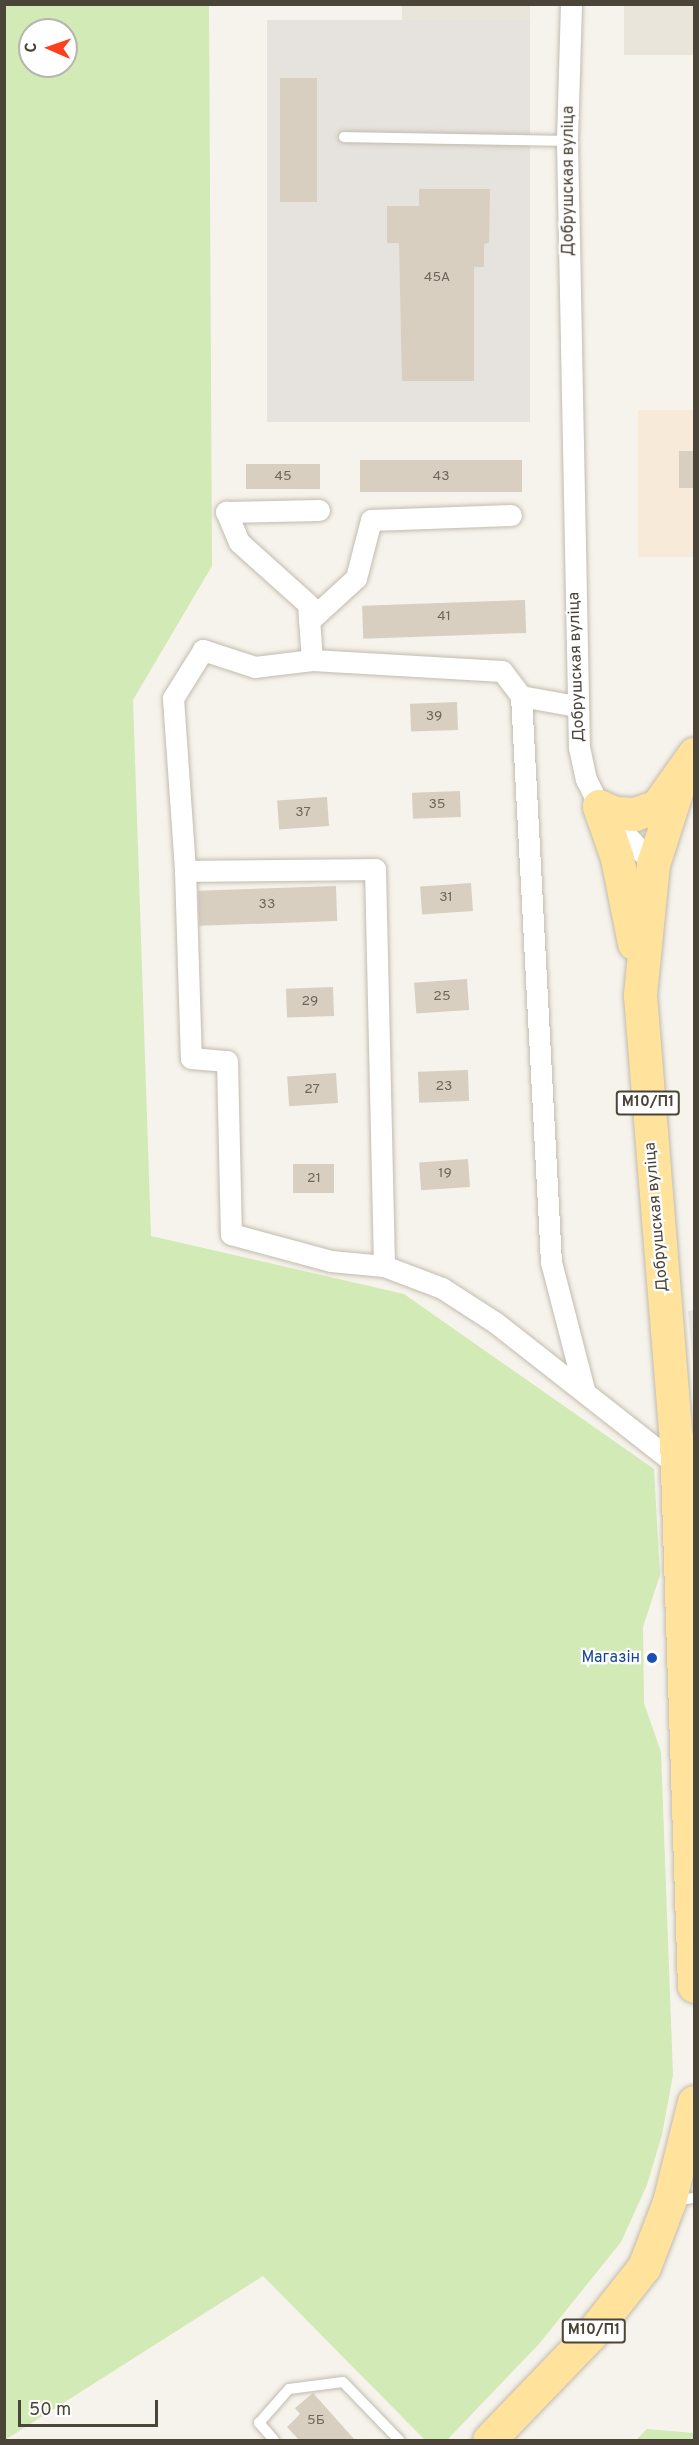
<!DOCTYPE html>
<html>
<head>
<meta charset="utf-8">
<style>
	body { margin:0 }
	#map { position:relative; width:699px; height:2445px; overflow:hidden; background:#f6f3ec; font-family:Overpass,sans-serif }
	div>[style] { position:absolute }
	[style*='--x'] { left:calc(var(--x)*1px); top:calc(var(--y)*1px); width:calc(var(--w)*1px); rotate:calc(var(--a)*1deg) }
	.residential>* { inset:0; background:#eae5da; transform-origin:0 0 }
	.commercial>* { inset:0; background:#f7ead8; transform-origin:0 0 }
	.industrial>* { inset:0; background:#e6e2dd; transform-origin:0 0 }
	.green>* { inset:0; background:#d2eab5 }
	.parking>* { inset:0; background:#e5e3e0 }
	.building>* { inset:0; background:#d8cfc1; transform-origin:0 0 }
	.roads { filter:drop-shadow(0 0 2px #c2bbae) drop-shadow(0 0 2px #c2bbae) }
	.service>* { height:10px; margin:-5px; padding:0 5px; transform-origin:5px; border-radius:5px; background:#fff }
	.minor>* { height:21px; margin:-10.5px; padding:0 10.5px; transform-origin:10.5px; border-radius:10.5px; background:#fff }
	.primary>* { height:33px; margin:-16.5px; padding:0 16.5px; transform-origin:16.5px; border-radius:16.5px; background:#ffe39c }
	.dots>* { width:16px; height:16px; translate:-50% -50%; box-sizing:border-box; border:3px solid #fff; border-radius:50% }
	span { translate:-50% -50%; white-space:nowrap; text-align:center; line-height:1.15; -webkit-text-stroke:4.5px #fff; paint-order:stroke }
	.number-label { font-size:14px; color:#6e675b }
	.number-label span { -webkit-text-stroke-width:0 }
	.shield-label span { padding:2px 4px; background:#fff; border:2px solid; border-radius:4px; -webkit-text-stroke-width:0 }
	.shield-label { font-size:15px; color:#4b4439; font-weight:700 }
	.street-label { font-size:16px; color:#4b4439 }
	.transit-label { font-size:16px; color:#164399 }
	.right { translate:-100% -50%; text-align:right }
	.frame { position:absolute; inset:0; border:6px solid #4b4439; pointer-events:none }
	.north { position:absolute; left:18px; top:18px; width:60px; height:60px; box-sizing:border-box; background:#fff; border:2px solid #b7b4b0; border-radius:50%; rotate:272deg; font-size:16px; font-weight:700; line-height:24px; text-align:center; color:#4b4439 }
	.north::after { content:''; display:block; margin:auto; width:21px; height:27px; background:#fc3f1d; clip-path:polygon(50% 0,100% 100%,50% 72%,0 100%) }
	.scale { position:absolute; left:18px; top:2400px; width:140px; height:27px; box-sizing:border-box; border:3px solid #4b4439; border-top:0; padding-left:8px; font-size:18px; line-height:21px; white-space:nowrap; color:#4b4439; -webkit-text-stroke:4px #fff; paint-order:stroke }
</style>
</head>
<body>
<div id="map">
	<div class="residential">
		<i style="left:402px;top:5px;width:128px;height:17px"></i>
		<i style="left:624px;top:5px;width:70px;height:50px"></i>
	</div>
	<div class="commercial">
		<i style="left:694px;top:410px;width:147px;height:56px;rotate:90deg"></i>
	</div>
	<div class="industrial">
		<i style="left:267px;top:20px;width:263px;height:402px"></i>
	</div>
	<div class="green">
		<i style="clip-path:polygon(evenodd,5px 4px,209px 5px,212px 566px,133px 700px,151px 1236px,404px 1294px,654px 1469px,660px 1575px,643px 1627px,644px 1703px,661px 1752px,673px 2075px,662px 2135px,647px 2185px,621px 2242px,539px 2344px,447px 2440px,425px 2440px,263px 2276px,5px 2440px,5px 4px,30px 30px,66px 30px,66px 66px,30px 66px,30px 30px)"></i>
		<i style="clip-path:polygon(647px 2429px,694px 2433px,694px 2440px,636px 2440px)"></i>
	</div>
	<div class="parking">
		<i style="clip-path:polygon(694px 1310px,694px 1377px,688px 1311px)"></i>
	</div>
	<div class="building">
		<i style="left:280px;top:78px;width:37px;height:124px"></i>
		<i style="clip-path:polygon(419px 189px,490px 189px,489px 243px,484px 244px,484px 267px,474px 267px,474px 381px,402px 381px,399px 243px,387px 243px,387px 206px,419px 206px)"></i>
		<i style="left:679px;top:451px;width:15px;height:37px"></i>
		<i style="left:522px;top:460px;width:32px;height:162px;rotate:90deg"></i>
		<i style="left:320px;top:464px;width:25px;height:74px;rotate:90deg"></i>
		<i style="left:525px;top:600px;width:33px;height:163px;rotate:88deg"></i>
		<i style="left:457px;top:702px;width:28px;height:47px;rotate:88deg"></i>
		<i style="left:460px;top:791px;width:26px;height:48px;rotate:88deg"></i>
		<i style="left:327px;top:797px;width:29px;height:50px;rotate:86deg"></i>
		<i style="left:471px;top:883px;width:28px;height:51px;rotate:86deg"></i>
		<i style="left:336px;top:886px;width:35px;height:138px;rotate:88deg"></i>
		<i style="left:467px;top:979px;width:31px;height:53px;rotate:86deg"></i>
		<i style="left:333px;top:987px;width:29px;height:47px;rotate:88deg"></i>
		<i style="left:468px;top:1070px;width:31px;height:50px;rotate:88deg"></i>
		<i style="left:336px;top:1073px;width:30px;height:49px;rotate:86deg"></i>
		<i style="left:468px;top:1159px;width:28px;height:49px;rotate:86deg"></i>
		<i style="left:334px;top:1164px;width:29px;height:41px;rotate:90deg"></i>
		<i style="clip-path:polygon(313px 2393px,355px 2440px,299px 2440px,287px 2427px,300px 2414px,295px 2408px)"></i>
	</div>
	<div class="roads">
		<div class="service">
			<i style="--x:344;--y:137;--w:223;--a:1"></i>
			<i style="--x:674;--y:2201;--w:20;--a:-9"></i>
			<i style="--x:274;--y:2440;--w:23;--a:-131"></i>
			<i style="--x:259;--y:2423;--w:45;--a:-48.6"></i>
			<i style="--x:289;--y:2389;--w:54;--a:-7.4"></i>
			<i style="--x:343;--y:2382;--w:81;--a:46"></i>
		</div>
		<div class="minor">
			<i style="--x:571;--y:4;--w:137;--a:91.7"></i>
			<i style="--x:567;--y:141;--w:606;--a:88.87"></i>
			<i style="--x:579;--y:747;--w:33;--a:78"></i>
			<i style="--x:586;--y:779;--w:30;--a:64"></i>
			<i style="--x:599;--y:806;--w:79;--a:47"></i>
			<i style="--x:309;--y:621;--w:64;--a:-42.5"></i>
			<i style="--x:356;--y:578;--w:60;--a:-75.5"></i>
			<i style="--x:371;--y:520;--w:140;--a:-2"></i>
			<i style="--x:312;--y:660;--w:56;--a:-94.1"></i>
			<i style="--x:308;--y:604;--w:93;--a:-138.1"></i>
			<i style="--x:239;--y:542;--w:33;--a:-113"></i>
			<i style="--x:226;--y:512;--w:93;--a:-1.2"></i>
			<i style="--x:521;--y:696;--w:567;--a:86.97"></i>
			<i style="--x:551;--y:1262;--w:132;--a:75.5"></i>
			<i style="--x:576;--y:706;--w:56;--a:-169.7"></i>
			<i style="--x:521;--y:696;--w:31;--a:-127"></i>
			<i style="--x:502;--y:671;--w:190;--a:-176.7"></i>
			<i style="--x:312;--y:660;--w:57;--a:173"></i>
			<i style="--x:255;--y:667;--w:55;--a:-161.9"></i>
			<i style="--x:203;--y:650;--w:57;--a:122"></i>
			<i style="--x:173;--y:698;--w:173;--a:86"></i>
			<i style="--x:185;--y:871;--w:187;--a:88.2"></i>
			<i style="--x:191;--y:1058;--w:36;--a:5"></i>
			<i style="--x:227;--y:1061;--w:173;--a:88.7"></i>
			<i style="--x:231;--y:1234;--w:104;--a:15.1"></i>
			<i style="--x:331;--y:1261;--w:53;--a:5.4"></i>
			<i style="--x:384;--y:1266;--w:62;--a:20.8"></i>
			<i style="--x:442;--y:1288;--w:64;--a:32.9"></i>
			<i style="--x:496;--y:1323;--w:230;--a:38.1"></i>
			<i style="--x:185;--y:871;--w:190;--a:-0.6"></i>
			<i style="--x:375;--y:869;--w:397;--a:88.7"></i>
		</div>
		<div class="primary">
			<i style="--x:681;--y:777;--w:91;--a:107.8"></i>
			<i style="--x:653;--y:864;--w:132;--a:95.7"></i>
			<i style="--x:640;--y:995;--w:444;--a:85.4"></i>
			<i style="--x:676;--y:1438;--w:548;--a:88.12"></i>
			<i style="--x:599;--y:806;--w:55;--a:70.9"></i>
			<i style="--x:617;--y:858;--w:87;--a:78.7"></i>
			<i style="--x:599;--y:806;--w:17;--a:24"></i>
			<i style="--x:615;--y:813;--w:20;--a:3"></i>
			<i style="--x:635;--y:814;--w:23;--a:-20"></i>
			<i style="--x:657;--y:806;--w:64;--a:-54.6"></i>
			<i style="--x:489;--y:2440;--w:147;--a:-46.1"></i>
			<i style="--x:591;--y:2334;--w:85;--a:-51.7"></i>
			<i style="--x:644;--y:2267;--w:70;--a:-69"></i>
			<i style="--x:669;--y:2202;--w:103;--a:-76"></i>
		</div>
	</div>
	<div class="dots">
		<i style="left:652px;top:1658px;background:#1a4fb4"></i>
	</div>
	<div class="number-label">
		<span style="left:437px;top:278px">45А</span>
		<span style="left:283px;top:477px">45</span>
		<span style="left:441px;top:477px">43</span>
		<span style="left:444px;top:617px">41</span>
		<span style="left:434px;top:717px">39</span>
		<span style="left:437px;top:805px">35</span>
		<span style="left:303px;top:813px">37</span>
		<span style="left:446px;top:898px">31</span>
		<span style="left:267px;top:905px">33</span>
		<span style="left:442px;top:997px">25</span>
		<span style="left:310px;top:1002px">29</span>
		<span style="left:444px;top:1087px">23</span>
		<span style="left:312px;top:1090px">27</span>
		<span style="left:445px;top:1174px">19</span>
		<span style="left:314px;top:1179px">21</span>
		<span style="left:316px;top:2421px">5Б</span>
	</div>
	<div class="shield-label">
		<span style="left:648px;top:1103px">М10/П1</span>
		<span style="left:594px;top:2331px">М10/П1</span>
	</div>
	<div class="street-label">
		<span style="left:569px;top:181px;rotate:-90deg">Добрушская вуліца</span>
		<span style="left:577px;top:667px;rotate:-92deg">Добрушская вуліца</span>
		<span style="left:657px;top:1217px;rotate:-95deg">Добрушская вуліца</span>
	</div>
	<div class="transit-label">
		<span class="right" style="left:640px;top:1658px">Магазін</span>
	</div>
	<div class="frame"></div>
	<div class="north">С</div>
	<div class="scale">50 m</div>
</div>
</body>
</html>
